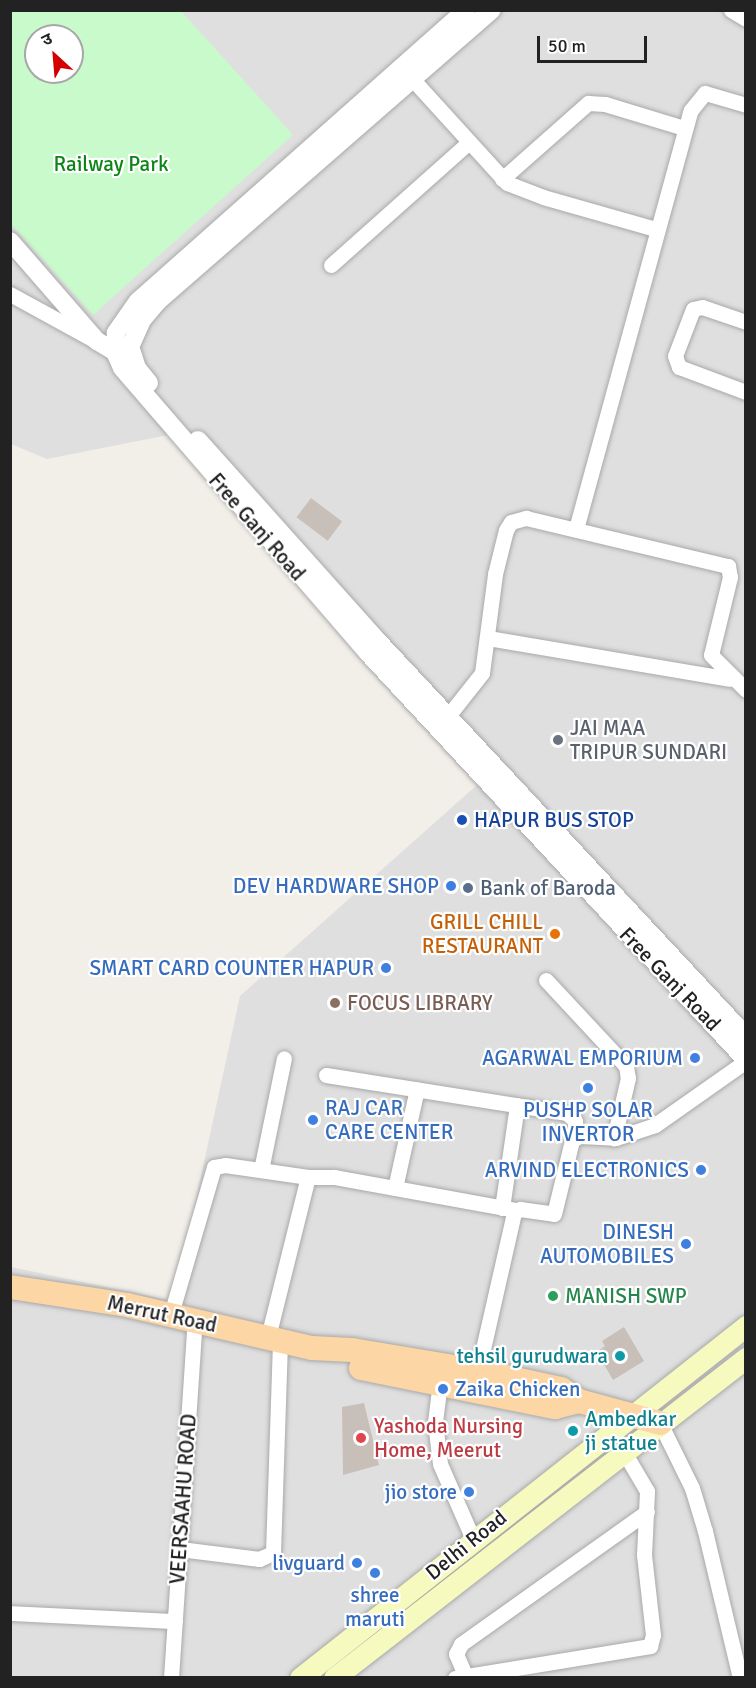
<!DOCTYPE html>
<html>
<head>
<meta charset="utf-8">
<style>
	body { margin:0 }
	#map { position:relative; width:756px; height:1688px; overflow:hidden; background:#f2efe9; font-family:Signika,"Noto Sans Devanagari",sans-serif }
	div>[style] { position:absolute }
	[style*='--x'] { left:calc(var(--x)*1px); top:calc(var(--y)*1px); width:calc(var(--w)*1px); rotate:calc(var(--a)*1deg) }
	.residential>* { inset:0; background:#e0dfdf }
	.park>* { inset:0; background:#c8facc }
	.building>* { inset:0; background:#c7bfb8; transform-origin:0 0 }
	.roads { filter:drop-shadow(0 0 2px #a9a9a9) drop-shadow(0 0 2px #a9a9a9) }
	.minor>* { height:15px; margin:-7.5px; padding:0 7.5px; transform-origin:7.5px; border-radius:7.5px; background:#fff }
	.tertiary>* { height:18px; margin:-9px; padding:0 9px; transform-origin:9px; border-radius:9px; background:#fff }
	.secondary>* { height:21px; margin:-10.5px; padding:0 10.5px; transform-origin:10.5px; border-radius:10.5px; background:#f7fabf }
	.primary>* { height:24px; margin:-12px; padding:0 12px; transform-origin:12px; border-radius:12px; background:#fcd6a4 }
	.dots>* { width:16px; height:16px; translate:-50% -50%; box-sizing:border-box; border:3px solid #fff; border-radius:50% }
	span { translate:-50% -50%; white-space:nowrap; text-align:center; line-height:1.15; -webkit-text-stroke:4.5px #fff; paint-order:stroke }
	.park-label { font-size:21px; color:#0c8416 }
	.street-label { font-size:21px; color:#222 }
	.worship-label { font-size:21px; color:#5b616d }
	.left { translate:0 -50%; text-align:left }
	.transit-label { font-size:21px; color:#164399 }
	.shop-label { font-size:21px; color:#366cbe }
	.right { translate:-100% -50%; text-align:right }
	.service-label { font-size:21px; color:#4e5e75 }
	.food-label { font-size:21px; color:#c56008 }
	.education-label { font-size:21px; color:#785e54 }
	.leisure-label { font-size:21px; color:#27864d }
	.culture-label { font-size:21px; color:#0d838f }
	.health-label { font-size:21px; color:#be3a42 }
	.frame { position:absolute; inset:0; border:12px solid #222; pointer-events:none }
	.north { position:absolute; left:24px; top:24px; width:60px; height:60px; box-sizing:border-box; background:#fff; border:2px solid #a7a7a7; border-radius:50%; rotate:334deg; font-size:16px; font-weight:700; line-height:24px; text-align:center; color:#222 }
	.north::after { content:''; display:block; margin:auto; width:21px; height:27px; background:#d40000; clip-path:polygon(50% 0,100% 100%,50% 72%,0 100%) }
	.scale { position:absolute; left:537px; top:36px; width:110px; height:27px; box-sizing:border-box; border:3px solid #222; border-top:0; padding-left:8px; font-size:18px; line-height:21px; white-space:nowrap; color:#222; -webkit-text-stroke:4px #fff; paint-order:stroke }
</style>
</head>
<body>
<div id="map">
	<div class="residential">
		<i style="clip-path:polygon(evenodd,11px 11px,745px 11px,745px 1677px,11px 1678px,11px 1267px,174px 1301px,240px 996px,478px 784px,168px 435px,47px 459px,11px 444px,11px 11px,36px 36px,72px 36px,72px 72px,36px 72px,36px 36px)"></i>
	</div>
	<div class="park">
		<i style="clip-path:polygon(evenodd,10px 11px,181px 11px,293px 135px,93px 315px,11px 224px,10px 11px,36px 36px,72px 36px,72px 72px,36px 72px,36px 36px)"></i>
	</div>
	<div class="building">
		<i style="left:311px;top:498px;width:39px;height:24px;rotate:37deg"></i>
		<i style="clip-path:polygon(624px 1327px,644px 1361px,613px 1380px,597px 1352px,605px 1346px,602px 1341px)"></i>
		<i style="clip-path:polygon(364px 1403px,379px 1465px,343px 1475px,342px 1407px)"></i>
	</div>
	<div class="roads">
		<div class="minor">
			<i style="--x:731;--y:10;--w:17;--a:31"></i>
			<i style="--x:405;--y:71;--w:151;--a:47.7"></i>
			<i style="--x:507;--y:183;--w:39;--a:21"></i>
			<i style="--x:543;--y:197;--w:116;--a:15.9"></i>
			<i style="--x:502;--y:179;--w:115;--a:-41.5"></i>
			<i style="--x:588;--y:103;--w:17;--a:3"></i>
			<i style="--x:605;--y:104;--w:83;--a:16.9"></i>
			<i style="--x:331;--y:265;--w:183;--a:-41.7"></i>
			<i style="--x:10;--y:294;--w:96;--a:28.7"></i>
			<i style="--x:746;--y:322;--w:46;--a:-161.2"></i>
			<i style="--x:702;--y:307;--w:9;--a:167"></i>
			<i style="--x:693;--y:309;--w:50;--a:111"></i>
			<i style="--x:675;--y:356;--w:12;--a:70"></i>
			<i style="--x:679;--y:367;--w:72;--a:20.5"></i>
			<i style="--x:576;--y:529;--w:434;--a:-74.7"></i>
			<i style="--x:691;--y:110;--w:22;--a:-51"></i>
			<i style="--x:705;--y:93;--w:43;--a:16.3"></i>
			<i style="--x:488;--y:638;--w:245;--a:9.6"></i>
			<i style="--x:448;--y:716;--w:55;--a:-51.7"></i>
			<i style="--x:482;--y:673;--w:100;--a:-82.5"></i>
			<i style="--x:495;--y:574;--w:45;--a:-76"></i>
			<i style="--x:506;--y:530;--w:9;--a:-58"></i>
			<i style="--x:511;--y:522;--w:16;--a:-15"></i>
			<i style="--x:526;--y:518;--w:208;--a:13.4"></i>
			<i style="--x:728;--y:566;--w:11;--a:80"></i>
			<i style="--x:730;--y:577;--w:80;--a:103.7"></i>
			<i style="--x:711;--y:655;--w:49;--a:45"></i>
			<i style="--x:546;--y:980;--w:117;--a:47.1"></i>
			<i style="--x:626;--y:1066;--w:12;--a:81"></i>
			<i style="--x:628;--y:1078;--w:62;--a:103.1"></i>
			<i style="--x:326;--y:1075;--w:244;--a:9"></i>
			<i style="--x:567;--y:1113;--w:11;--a:45"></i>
			<i style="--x:575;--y:1121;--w:16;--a:90"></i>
			<i style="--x:261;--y:1170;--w:114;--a:-78.4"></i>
			<i style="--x:395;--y:1188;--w:101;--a:-77.5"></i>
			<i style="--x:502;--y:1208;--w:104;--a:-81.7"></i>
			<i style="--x:171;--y:1314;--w:153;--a:-73.7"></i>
			<i style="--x:214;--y:1167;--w:11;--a:-10"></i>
			<i style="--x:225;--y:1165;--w:84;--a:8.2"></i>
			<i style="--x:268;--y:1337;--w:165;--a:-76"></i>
			<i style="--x:308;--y:1177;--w:26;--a:0"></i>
			<i style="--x:334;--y:1177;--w:185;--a:10.3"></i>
			<i style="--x:478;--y:1371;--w:163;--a:-77.2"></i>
			<i style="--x:514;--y:1212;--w:7;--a:-27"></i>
			<i style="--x:520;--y:1209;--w:34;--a:8"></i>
			<i style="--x:554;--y:1214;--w:76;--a:-76.3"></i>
			<i style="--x:572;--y:1140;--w:9;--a:-27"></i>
			<i style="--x:580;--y:1136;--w:36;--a:3"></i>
			<i style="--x:616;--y:1138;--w:41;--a:-18.4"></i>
			<i style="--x:655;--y:1125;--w:111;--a:-35.1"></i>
			<i style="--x:440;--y:1382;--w:40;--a:97.1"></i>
			<i style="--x:435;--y:1422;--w:42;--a:83.2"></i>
			<i style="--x:440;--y:1464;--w:82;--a:66.3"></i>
			<i style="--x:660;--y:1423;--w:72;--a:63.8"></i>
			<i style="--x:692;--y:1488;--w:45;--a:73.2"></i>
			<i style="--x:705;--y:1531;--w:151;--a:76.6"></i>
			<i style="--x:180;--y:1549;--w:80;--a:7.2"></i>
			<i style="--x:259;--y:1559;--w:15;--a:-23"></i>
			<i style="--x:273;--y:1553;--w:213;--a:-88.1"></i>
			<i style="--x:10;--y:1613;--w:165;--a:2.8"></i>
			<i style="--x:465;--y:1675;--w:23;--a:-113"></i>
			<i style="--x:456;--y:1654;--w:11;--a:-63"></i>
			<i style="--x:461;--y:1644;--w:228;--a:-35.4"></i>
			<i style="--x:171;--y:1678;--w:359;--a:-86.2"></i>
			<i style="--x:455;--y:1678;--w:198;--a:-9.3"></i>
			<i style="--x:650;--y:1646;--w:11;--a:-75"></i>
			<i style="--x:653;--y:1635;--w:81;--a:-96.4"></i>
			<i style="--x:644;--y:1555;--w:64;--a:-87.3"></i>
			<i style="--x:647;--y:1491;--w:45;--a:-120.5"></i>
		</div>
		<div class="tertiary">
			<i style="--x:466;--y:10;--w:438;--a:138.4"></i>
			<i style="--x:138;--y:301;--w:39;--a:125"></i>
			<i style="--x:116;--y:333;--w:19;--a:93"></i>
			<i style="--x:115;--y:352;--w:17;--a:66"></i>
			<i style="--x:122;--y:368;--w:376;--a:49.2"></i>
			<i style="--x:368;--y:653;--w:555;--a:47.12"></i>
			<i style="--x:10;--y:241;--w:133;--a:49"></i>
			<i style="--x:97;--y:341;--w:21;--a:31"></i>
			<i style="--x:149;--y:383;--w:19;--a:-129"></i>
			<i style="--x:137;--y:368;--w:22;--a:-108"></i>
			<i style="--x:130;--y:347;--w:30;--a:-66"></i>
			<i style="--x:142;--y:320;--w:25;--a:-50"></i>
			<i style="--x:158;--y:301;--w:443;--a:-41.1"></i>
			<i style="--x:198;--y:440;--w:264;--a:48.2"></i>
			<i style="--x:374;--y:637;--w:546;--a:47.01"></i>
		</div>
		<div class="secondary">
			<i style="--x:300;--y:1678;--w:568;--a:-38.28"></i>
			<i style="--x:334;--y:1678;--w:522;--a:-37.84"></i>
		</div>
		<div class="primary">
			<i style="--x:10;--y:1287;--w:118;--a:8.7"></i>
			<i style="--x:127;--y:1305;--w:190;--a:13.1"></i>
			<i style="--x:312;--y:1348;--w:40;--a:2.9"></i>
			<i style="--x:352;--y:1350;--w:128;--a:9.5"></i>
			<i style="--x:478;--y:1371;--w:85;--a:12.2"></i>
			<i style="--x:561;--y:1389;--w:22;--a:34"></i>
			<i style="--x:579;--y:1401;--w:84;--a:15.2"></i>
			<i style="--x:361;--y:1368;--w:198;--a:11.4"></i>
			<i style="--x:555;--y:1407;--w:25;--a:-14"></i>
		</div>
	</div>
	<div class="dots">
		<i style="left:558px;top:740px;background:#6b7280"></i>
		<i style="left:462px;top:820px;background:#1a4fb4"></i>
		<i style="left:451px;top:886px;background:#3f7fe0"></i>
		<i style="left:468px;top:888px;background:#5c6f8a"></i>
		<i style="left:555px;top:934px;background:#e8710a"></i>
		<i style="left:386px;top:968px;background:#3f7fe0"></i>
		<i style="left:335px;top:1003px;background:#8d6e63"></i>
		<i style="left:695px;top:1058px;background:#3f7fe0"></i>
		<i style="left:588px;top:1088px;background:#3f7fe0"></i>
		<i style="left:313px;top:1120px;background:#3f7fe0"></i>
		<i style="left:701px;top:1170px;background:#3f7fe0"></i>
		<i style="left:686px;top:1244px;background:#3f7fe0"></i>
		<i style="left:553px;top:1296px;background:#2e9e5b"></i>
		<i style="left:620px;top:1356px;background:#0f9aa8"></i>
		<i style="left:443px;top:1389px;background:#3f7fe0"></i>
		<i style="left:573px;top:1431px;background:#0f9aa8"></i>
		<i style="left:361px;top:1438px;background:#e0444e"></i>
		<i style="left:469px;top:1492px;background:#3f7fe0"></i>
		<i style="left:357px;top:1563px;background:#3f7fe0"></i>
		<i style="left:375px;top:1573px;background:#3f7fe0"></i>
	</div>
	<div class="park-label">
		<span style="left:111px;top:164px">Railway Park</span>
	</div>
	<div class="street-label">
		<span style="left:257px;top:527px;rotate:49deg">Free Ganj Road</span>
		<span style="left:670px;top:979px;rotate:46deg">Free Ganj Road</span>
		<span style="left:162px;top:1314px;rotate:12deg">Merrut Road</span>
		<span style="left:183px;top:1499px;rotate:-86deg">VEERSAAHU ROAD</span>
		<span style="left:466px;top:1545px;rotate:-39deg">Delhi Road</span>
	</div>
	<div class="worship-label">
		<span class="left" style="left:570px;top:740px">JAI MAA<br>TRIPUR SUNDARI</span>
	</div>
	<div class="transit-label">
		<span class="left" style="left:474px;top:820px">HAPUR BUS STOP</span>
	</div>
	<div class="shop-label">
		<span class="right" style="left:439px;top:886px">DEV HARDWARE SHOP</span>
		<span class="right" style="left:374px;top:968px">SMART CARD COUNTER HAPUR</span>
		<span class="right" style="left:683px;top:1058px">AGARWAL EMPORIUM</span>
		<span class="left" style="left:325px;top:1120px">RAJ CAR<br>CARE CENTER</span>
		<span style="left:588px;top:1122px">PUSHP SOLAR<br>INVERTOR</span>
		<span class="right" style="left:689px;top:1170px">ARVIND ELECTRONICS</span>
		<span class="right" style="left:674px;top:1244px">DINESH<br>AUTOMOBILES</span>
		<span class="left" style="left:455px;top:1389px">Zaika Chicken</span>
		<span class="right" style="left:457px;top:1492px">jio store</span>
		<span class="right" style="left:345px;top:1563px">livguard</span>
		<span style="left:375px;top:1607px">shree<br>maruti</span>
	</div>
	<div class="service-label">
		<span class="left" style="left:480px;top:888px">Bank of Baroda</span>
	</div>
	<div class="food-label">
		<span class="right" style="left:543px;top:934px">GRILL CHILL<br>RESTAURANT</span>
	</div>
	<div class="education-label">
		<span class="left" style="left:347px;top:1003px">FOCUS LIBRARY</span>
	</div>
	<div class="leisure-label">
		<span class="left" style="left:565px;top:1296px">MANISH SWP</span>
	</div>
	<div class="culture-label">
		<span class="right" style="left:608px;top:1356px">tehsil gurudwara</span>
		<span class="left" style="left:585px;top:1431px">Ambedkar<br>ji statue</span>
	</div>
	<div class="health-label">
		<span class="left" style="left:374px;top:1438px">Yashoda Nursing<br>Home, Meerut</span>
	</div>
	<div class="frame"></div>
	<div class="north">उ</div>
	<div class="scale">50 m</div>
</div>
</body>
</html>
